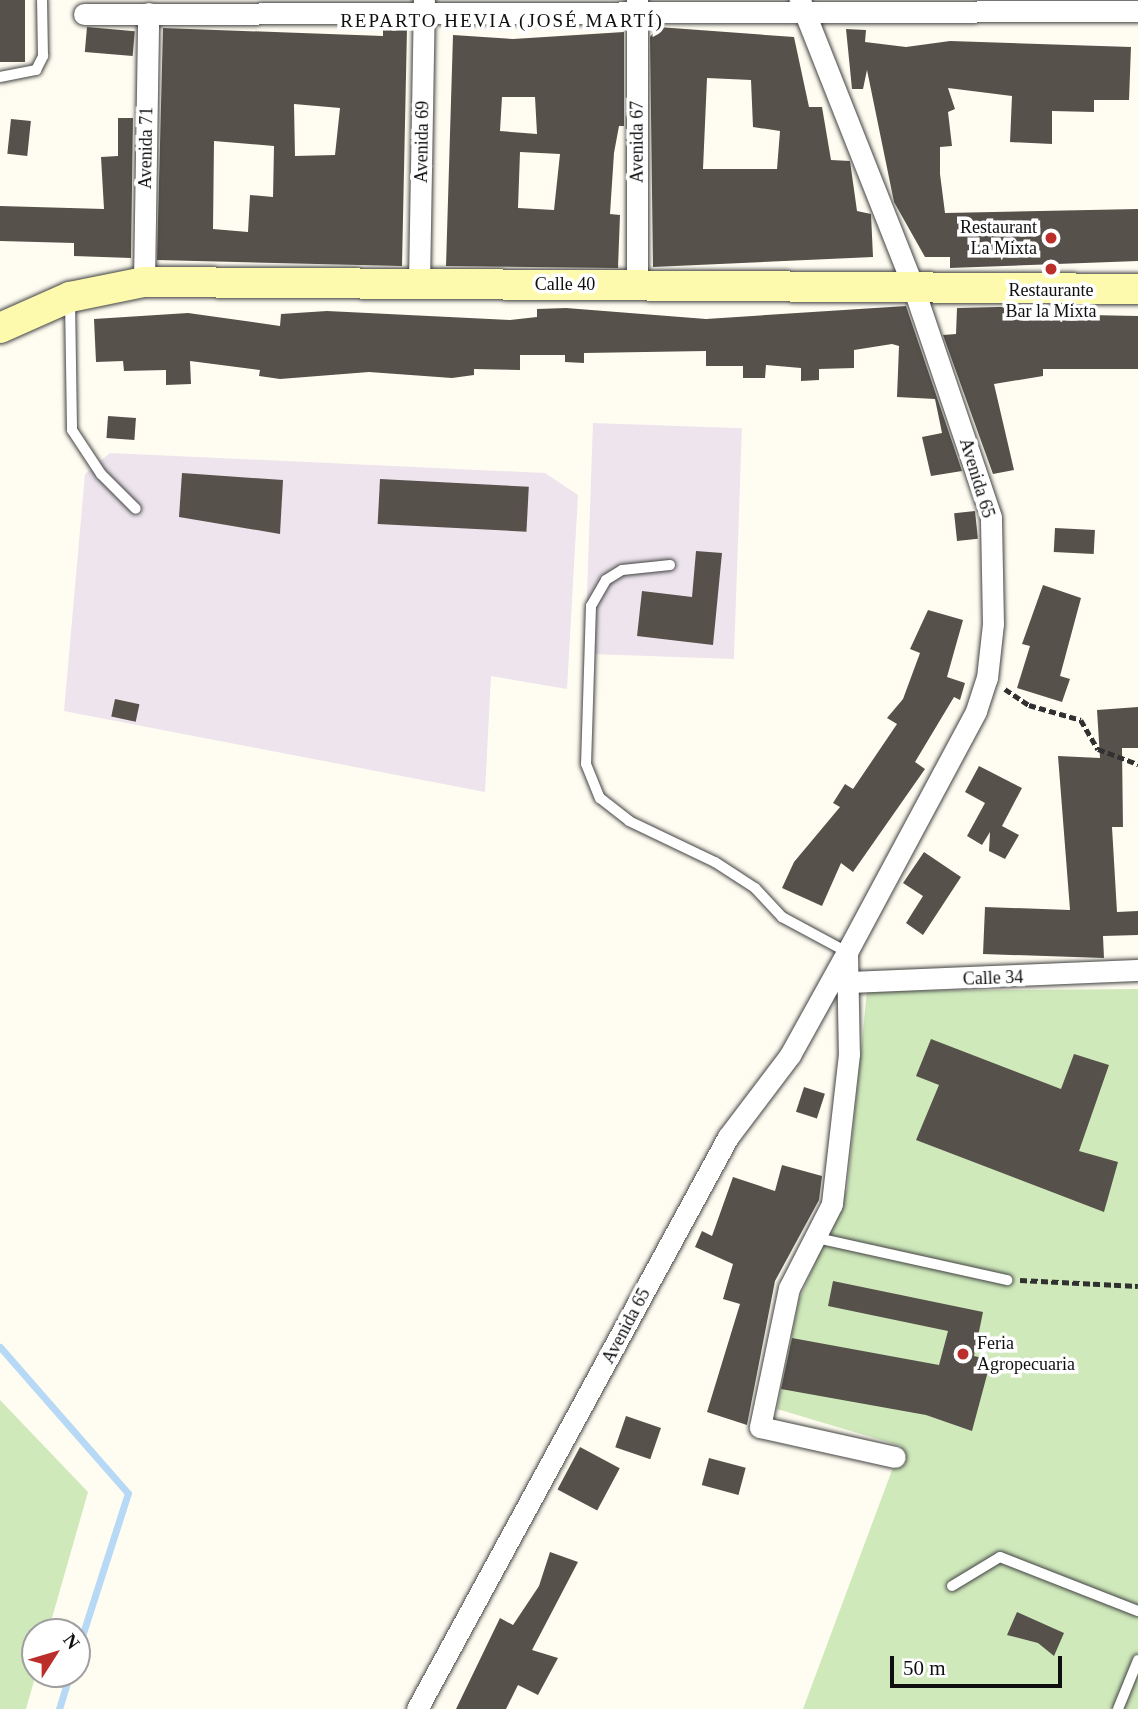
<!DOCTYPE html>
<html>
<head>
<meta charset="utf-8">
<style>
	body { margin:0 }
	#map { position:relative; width:1138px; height:1709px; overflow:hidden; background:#fffdf1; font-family:"Times New Roman",serif }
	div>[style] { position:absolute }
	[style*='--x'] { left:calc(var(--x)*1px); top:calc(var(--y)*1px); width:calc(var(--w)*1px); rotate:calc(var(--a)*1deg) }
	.industrial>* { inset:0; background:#ede4ed; transform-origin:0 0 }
	.green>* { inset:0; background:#cfe9bb }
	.stream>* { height:7px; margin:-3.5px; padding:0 3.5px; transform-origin:3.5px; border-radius:3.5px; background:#b7d9f5 }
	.building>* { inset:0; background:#57514b; transform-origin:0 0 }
	.path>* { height:4.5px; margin-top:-2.25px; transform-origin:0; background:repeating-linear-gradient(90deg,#313131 0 7px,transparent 0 10.5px) }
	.roads { filter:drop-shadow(0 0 2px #424242) drop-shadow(0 0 2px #424242) }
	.service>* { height:10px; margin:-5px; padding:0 5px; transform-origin:5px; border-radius:5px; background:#fff }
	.minor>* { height:21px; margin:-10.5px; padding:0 10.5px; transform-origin:10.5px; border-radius:10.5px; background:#fff }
	.secondary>* { height:30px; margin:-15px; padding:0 15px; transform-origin:15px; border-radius:15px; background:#fdfaae }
	.dots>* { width:19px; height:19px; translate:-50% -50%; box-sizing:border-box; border:4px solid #fff; border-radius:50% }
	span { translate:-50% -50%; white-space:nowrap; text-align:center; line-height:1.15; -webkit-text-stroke:7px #fff; paint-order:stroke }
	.street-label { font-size:18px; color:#0f0f0f }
	.poi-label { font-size:18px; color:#0f0f0f }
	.right { translate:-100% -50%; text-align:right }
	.left { translate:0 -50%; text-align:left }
	.neighbourhood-label { font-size:19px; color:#0f0f0f; letter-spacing:2px }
	.north { position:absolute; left:21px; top:1618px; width:70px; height:70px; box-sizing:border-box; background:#fff; border:2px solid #9f9f9f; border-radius:50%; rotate:53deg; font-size:19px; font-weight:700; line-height:28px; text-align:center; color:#0f0f0f }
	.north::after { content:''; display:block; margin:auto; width:24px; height:32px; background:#bc2e2a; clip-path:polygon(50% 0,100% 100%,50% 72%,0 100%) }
	.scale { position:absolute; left:890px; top:1656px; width:172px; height:32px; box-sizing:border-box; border:4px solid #0f0f0f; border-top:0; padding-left:9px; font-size:21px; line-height:24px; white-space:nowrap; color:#0f0f0f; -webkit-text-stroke:5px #fff; paint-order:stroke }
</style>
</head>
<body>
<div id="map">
	<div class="industrial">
		<i style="left:593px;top:423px;width:149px;height:231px;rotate:2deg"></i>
		<i style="clip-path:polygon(110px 453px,545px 473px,578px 495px,567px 689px,491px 676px,485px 792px,64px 711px,85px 474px)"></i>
	</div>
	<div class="green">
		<i style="clip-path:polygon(1138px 989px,1138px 1709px,803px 1709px,901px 1446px,777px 1409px,799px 1300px,847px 1189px,867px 991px)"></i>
		<i style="clip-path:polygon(0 1400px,88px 1492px,48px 1632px,35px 1632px,36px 1674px,26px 1709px,0 1709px)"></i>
	</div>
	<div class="stream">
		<i style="--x:0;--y:1347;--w:194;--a:48.8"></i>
		<i style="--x:128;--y:1493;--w:167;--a:107.8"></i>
		<i style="--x:59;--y:1709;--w:37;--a:-73"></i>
	</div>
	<div class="building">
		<i style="left:0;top:0;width:25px;height:62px"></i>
		<i style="clip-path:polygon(evenodd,383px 26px,407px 28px,402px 266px,157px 260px,163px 28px,383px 36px,383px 26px,294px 104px,340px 108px,335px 155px,295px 156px,294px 104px,383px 26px,214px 141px,274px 146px,273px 197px,250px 195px,248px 232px,213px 229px,214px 141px)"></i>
		<i style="left:87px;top:27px;width:48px;height:25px;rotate:5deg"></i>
		<i style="clip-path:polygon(evenodd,658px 27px,794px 37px,809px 107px,822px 107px,831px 160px,850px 161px,857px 211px,871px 214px,873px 257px,653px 267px,650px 37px,658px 27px,707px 78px,751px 80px,753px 127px,780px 131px,777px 169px,703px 169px,707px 78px)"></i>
		<i style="clip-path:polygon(846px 29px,866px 30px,865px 42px,906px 47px,950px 41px,1131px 47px,1129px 100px,1094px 100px,1094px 112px,1052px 111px,1052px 144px,1010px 142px,1012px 96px,948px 88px,955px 109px,948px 112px,952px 146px,940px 147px,940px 174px,945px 213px,1138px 209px,1138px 261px,950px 268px,950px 257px,925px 257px,894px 202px,867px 70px,863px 89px,852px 89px)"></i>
		<i style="clip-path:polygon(evenodd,624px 32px,624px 126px,619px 126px,614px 153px,610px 214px,620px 215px,618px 268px,446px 266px,453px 35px,513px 39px,624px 32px,502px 97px,535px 97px,537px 134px,500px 131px,502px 97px,624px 32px,520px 152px,560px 154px,554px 210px,518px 208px,520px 152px)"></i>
		<i style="clip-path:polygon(118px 118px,133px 118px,131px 258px,74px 256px,74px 243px,0 241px,0 206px,104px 209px,101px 157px,118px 156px)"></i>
		<i style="left:11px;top:119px;width:20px;height:35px;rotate:6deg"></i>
		<i style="clip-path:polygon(906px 306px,962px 471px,931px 476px,922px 437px,942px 433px,935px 399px,897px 397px,899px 346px,892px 344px,854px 350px,854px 368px,819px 369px,819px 380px,801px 381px,801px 368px,766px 365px,765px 378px,743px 378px,743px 366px,706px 366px,706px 351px,584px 353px,584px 363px,565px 362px,565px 355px,520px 355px,520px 370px,474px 369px,474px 375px,452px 378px,369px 372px,280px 379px,259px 376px,260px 370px,190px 361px,191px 384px,166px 385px,166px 370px,124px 371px,123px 361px,96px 362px,94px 319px,188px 313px,280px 326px,281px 314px,327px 311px,510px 320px,537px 317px,537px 309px,566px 308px,706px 319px)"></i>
		<i style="clip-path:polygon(1038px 306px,1038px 314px,1138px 316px,1138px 369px,1043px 369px,1043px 376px,994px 384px,1014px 470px,993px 474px,943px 335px,956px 334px,957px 308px)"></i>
		<i style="left:108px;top:416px;width:28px;height:22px;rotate:4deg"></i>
		<i style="clip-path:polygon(182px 473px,283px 480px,280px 534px,179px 517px)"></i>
		<i style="left:380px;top:479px;width:149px;height:45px;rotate:3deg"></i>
		<i style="left:975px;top:511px;width:28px;height:21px;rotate:84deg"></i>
		<i style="left:1055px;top:528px;width:40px;height:24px;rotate:3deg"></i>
		<i style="clip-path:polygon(696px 551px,722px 553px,713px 645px,637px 636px,642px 591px,692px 597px)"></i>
		<i style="clip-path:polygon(1043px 585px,1081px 598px,1060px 676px,1070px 679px,1062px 702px,1017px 688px,1030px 646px,1022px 644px)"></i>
		<i style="clip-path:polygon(928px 610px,963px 620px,947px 677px,965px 683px,960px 700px,954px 697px,915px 762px,925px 769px,853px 872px,841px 863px,822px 906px,782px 888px,794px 862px,840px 807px,833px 803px,845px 784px,853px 789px,897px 724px,887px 718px,903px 699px,920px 653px,910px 649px)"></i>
		<i style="left:115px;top:699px;width:25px;height:18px;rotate:12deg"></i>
		<i style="clip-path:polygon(1138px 707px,1138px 748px,1122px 748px,1123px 827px,1112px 827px,1117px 912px,1138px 911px,1138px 935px,1103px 936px,1104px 958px,983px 954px,985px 907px,1070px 910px,1058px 756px,1100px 758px,1097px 710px)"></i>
		<i style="clip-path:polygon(979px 766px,1022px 788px,1002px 826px,1019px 835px,1005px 859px,989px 851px,990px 832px,982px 845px,967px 836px,985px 803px,965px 792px)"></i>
		<i style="clip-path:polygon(924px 852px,961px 877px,923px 935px,906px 923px,923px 896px,903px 883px)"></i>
		<i style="clip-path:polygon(931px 1039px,1061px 1089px,1074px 1054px,1109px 1065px,1079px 1151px,1118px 1162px,1104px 1212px,916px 1140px,939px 1085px,916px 1076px)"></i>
		<i style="left:804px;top:1087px;width:22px;height:26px;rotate:18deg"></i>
		<i style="clip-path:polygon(782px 1165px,822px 1176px,819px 1200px,775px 1281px,747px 1425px,707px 1412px,740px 1304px,723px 1299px,733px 1264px,695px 1247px,702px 1231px,712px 1236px,733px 1177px,775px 1191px)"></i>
		<i style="clip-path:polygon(833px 1281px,983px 1312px,974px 1356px,991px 1360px,972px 1431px,926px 1415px,781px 1389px,792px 1338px,939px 1365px,948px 1331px,828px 1306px)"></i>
		<i style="left:626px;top:1416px;width:37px;height:33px;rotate:19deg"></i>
		<i style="left:580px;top:1447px;width:45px;height:48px;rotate:28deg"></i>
		<i style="left:709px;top:1458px;width:38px;height:28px;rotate:15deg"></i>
		<i style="clip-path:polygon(550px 1552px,578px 1562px,532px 1650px,558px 1658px,538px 1695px,518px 1685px,506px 1709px,456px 1709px,500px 1618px,513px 1625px,539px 1586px)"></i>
		<i style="clip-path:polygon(1017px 1612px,1064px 1633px,1054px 1656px,1038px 1643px,1007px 1635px)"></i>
	</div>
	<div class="path">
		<i style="--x:1005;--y:689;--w:29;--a:34"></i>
		<i style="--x:1029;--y:705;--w:54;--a:16.1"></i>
		<i style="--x:1081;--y:720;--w:34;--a:60"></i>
		<i style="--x:1098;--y:749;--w:43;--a:20.6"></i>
		<i style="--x:1020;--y:1280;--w:118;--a:2.9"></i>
	</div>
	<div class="roads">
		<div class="service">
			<i style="--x:0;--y:77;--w:37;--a:-11"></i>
			<i style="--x:36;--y:70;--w:16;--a:-63"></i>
			<i style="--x:43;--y:56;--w:56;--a:-91"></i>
			<i style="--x:70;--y:300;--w:130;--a:89.1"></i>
			<i style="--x:72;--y:430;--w:53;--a:56.6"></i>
			<i style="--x:101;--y:474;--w:49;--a:45"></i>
			<i style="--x:670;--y:565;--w:48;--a:174.1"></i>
			<i style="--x:622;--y:570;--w:19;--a:148"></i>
			<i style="--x:606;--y:580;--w:30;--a:120"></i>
			<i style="--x:591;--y:606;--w:158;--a:91.8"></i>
			<i style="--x:586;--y:764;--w:37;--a:68"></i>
			<i style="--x:600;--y:798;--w:37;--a:38"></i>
			<i style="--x:629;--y:821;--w:95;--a:25.5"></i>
			<i style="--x:715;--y:862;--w:48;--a:33"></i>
			<i style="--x:755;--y:888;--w:40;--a:47"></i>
			<i style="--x:782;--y:917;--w:74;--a:28.3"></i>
			<i style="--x:817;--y:1238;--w:195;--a:12.5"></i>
			<i style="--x:952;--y:1586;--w:56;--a:-31.1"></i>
			<i style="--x:1000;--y:1557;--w:148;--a:21.4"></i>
			<i style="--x:1118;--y:1709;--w:53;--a:-67.8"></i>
		</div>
		<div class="minor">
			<i style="--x:637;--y:0;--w:285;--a:90"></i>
			<i style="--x:84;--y:14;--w:1054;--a:-0.16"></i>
			<i style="--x:144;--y:282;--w:269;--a:-89.1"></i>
			<i style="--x:419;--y:283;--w:283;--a:-89"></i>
			<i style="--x:847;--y:954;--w:100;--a:88.9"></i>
			<i style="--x:849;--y:1054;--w:151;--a:96.5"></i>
			<i style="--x:832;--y:1204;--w:94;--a:117.1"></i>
			<i style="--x:789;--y:1288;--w:142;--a:101.8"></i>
			<i style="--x:760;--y:1427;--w:138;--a:12.5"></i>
			<i style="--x:848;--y:982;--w:290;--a:-2.4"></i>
			<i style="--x:417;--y:1709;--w:651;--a:-61.47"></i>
			<i style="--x:728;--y:1137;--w:103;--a:-52.9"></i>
			<i style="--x:790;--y:1055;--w:118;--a:-61"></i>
			<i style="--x:847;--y:952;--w:273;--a:-61.8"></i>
			<i style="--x:976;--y:711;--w:35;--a:-72"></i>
			<i style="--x:987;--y:678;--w:54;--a:-83.7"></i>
			<i style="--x:993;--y:624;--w:107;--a:-91.1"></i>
			<i style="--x:991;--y:517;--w:244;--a:-108.7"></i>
			<i style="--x:913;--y:286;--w:308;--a:-111.6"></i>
		</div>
		<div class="secondary">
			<i style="--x:0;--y:328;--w:77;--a:-23.9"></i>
			<i style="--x:70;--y:297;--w:76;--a:-11.5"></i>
			<i style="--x:144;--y:282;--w:994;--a:0.4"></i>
		</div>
	</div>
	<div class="dots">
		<i style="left:1051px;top:238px;background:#bc2e2a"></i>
		<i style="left:1051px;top:269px;background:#bc2e2a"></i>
		<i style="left:963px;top:1354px;background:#bc2e2a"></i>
	</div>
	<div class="street-label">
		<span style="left:422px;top:142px;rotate:-89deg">Avenida 69</span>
		<span style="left:637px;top:142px;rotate:-90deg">Avenida 67</span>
		<span style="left:146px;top:148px;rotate:-89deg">Avenida 71</span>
		<span style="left:565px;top:284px">Calle 40</span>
		<span style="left:977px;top:478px;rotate:73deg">Avenida 65</span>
		<span style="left:993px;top:978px;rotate:-2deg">Calle 34</span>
		<span style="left:626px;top:1326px;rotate:-62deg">Avenida 65</span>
	</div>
	<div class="poi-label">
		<span class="right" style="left:1037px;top:238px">Restaurant<br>La Mixta</span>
		<span style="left:1051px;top:301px">Restaurante<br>Bar la Mixta</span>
		<span class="left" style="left:977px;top:1354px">Feria<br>Agropecuaria</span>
	</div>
	<div class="neighbourhood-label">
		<span style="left:502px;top:21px">REPARTO HEVIA (JOSÉ MARTÍ)</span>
	</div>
	<div class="north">N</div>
	<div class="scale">50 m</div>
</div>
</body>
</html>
